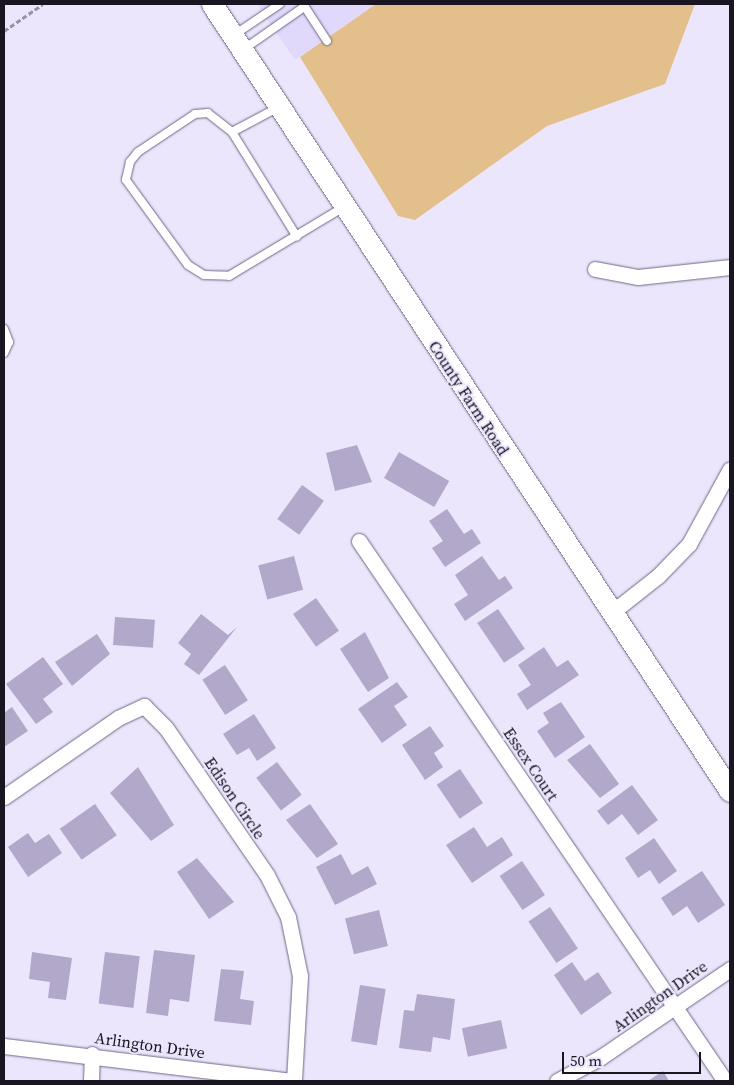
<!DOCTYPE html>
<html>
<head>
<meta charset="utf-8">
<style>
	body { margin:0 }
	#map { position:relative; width:734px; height:1085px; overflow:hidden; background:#ece6fc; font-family:"Source Serif 4",serif }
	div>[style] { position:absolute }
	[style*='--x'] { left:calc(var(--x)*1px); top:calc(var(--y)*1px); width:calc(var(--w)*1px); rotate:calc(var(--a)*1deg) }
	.built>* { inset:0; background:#e1d9fb }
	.green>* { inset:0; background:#e3bf8b }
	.building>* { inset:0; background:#b1a8ca; transform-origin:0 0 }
	.path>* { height:3px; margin-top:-1.5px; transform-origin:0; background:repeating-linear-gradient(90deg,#9792a4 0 5px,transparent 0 7.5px) }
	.roads { filter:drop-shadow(0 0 1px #6f6685) drop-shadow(0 0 1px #6f6685) }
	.lane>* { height:8px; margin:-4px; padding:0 4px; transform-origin:4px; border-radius:4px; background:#fff }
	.street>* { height:15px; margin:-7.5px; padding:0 7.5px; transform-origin:7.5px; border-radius:7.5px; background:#fff }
	.secondary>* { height:21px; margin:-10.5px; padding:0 10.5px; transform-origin:10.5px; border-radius:10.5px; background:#fff }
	span { translate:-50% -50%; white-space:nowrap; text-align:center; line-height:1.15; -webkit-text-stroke:4px #ece6fc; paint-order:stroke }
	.street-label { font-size:16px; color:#191622 }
	.frame { position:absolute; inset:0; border:5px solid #191622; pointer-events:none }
	.scale { position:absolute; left:562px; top:1052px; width:139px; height:22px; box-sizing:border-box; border:2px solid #191622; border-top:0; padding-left:6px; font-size:15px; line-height:18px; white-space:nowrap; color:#191622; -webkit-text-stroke:4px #ece6fc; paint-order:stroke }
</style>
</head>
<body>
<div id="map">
	<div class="built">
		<i style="clip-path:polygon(257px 4px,376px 4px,295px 60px)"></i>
	</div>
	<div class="green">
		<i style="clip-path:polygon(376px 4px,695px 4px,665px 84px,547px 126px,415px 220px,398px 216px,300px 57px)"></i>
	</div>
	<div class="building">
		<i style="clip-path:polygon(357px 445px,372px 482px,335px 491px,326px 453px)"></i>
		<i style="left:399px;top:452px;width:58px;height:30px;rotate:30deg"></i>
		<i style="left:302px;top:485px;width:27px;height:42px;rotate:36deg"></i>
		<i style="clip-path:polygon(447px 509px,464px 534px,472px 529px,481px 543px,445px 567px,432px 548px,443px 541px,429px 521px)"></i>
		<i style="left:294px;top:556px;width:35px;height:37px;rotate:75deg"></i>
		<i style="clip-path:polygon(482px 556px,499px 580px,505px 576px,513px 588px,465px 621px,454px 604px,468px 595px,455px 575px)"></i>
		<i style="left:316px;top:598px;width:40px;height:28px;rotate:55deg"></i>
		<i style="left:498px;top:609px;width:48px;height:25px;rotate:56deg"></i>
		<i style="clip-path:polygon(201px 614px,228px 635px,237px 627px,199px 675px,184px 664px,191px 654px,178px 643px)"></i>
		<i style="left:115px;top:617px;width:40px;height:28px;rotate:4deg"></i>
		<i style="clip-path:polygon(365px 632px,389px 678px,368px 692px,340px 649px)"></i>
		<i style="clip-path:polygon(97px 634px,110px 654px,72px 686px,55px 662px)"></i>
		<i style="clip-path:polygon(544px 647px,557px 667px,568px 660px,579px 675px,527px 710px,517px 694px,531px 685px,518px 665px)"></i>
		<i style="clip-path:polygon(43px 657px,63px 684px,43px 699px,53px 712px,36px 724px,6px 684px)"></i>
		<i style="left:225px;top:665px;width:42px;height:27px;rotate:57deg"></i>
		<i style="clip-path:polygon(397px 682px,408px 697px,394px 706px,407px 725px,382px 743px,358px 709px)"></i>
		<i style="clip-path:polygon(561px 702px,585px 737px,555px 758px,537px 731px,549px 723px,543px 713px)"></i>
		<i style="clip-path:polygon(12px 707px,28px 731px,4px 747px,4px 713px)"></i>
		<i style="clip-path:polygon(254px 714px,276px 748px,257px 761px,249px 748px,237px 755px,223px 734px)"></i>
		<i style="clip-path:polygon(430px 726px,444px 746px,434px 753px,443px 767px,425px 780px,402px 745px)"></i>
		<i style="clip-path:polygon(590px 744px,619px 784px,600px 798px,567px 760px)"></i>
		<i style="left:277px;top:762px;width:41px;height:26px;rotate:53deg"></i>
		<i style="clip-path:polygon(138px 767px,174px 825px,151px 841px,110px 793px)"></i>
		<i style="left:460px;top:769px;width:41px;height:28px;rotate:56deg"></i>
		<i style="clip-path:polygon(632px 785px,658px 820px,638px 835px,622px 814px,608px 825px,597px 811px)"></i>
		<i style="left:95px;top:804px;width:38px;height:43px;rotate:55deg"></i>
		<i style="clip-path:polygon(310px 804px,338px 844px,317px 858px,286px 820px)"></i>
		<i style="clip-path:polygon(474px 827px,487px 847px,502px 837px,513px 855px,472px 883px,446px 845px)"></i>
		<i style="clip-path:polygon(28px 833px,35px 843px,49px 834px,62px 853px,28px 877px,8px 847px)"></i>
		<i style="clip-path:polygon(654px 838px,677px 871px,659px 884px,650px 870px,638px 878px,625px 858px)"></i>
		<i style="clip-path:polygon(341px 854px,352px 875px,368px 866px,377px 884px,335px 905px,316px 867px)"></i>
		<i style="clip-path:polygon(197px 858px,234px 902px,209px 919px,177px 872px)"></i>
		<i style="left:522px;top:861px;width:41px;height:27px;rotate:56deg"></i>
		<i style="clip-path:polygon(702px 871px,725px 905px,698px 923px,687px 906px,673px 916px,661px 898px)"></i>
		<i style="left:550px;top:907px;width:50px;height:26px;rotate:56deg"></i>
		<i style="left:379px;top:910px;width:37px;height:35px;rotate:76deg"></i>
		<i style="clip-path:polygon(154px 950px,195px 955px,189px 1002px,170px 999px,168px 1016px,146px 1013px)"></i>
		<i style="clip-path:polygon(32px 952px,72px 958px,66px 1000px,48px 998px,50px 982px,29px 979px)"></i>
		<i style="left:105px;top:952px;width:35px;height:52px;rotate:7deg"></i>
		<i style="clip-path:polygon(572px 962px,585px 981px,598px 972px,612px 993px,581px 1015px,554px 975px)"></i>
		<i style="clip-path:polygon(221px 969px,244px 971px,240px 999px,254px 1001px,251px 1025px,214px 1021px)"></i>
		<i style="left:360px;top:985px;width:26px;height:57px;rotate:9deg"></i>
		<i style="clip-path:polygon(417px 994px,455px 999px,450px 1040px,433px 1037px,431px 1052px,399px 1048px,404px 1010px,414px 1011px)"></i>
		<i style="left:501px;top:1020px;width:29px;height:40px;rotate:78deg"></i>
		<i style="clip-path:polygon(663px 1071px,669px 1081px,648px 1081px)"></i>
	</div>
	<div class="path">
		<i style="--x:4;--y:31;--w:47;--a:-34.7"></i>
	</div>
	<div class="roads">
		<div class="lane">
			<i style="--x:303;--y:4;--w:44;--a:57"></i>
			<i style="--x:234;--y:35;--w:55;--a:-34"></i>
			<i style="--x:244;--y:49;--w:73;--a:-35"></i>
			<i style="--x:279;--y:107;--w:53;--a:152"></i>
			<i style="--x:232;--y:132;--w:31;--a:-142"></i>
			<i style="--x:208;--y:113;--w:13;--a:176"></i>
			<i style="--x:195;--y:114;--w:69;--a:146.3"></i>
			<i style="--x:138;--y:152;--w:13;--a:129"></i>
			<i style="--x:130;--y:162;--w:18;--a:103"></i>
			<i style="--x:126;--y:180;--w:105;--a:53.9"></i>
			<i style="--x:188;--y:265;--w:19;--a:32"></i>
			<i style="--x:204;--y:275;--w:25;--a:2"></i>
			<i style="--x:229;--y:276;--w:134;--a:-31"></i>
			<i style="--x:232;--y:132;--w:123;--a:58.2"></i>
			<i style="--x:4;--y:329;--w:14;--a:69"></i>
			<i style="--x:9;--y:342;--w:12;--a:114"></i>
		</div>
		<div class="street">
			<i style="--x:595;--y:269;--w:44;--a:10.5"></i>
			<i style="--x:638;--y:277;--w:93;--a:-6.2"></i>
			<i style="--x:359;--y:541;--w:652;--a:55.87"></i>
			<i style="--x:611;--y:613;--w:60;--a:-38.2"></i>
			<i style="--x:658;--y:576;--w:45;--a:-45.9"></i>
			<i style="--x:689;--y:544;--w:85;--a:-61.3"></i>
			<i style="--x:4;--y:797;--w:139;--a:-34.7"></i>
			<i style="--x:118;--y:718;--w:29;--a:-25"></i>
			<i style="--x:144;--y:706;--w:31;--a:45"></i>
			<i style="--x:166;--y:728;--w:178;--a:55.5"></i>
			<i style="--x:267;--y:875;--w:47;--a:63.4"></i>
			<i style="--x:288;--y:917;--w:60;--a:78.5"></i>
			<i style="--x:300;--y:976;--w:105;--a:93.3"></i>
			<i style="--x:4;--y:1046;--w:290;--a:6.9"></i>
			<i style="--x:91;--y:1081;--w:27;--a:-88"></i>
			<i style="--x:557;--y:1081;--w:50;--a:-28.6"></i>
			<i style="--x:601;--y:1057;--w:156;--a:-34.3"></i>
		</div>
		<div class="secondary">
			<i style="--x:212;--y:4;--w:942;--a:56.65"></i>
		</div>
	</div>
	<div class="street-label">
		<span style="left:469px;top:398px;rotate:57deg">County Farm Road</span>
		<span style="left:531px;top:764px;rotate:56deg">Essex Court</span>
		<span style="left:235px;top:798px;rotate:56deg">Edison Circle</span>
		<span style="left:660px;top:996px;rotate:-35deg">Arlington Drive</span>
		<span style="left:150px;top:1045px;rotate:8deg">Arlington Drive</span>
	</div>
	<div class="frame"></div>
	<div class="scale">50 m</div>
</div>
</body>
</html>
